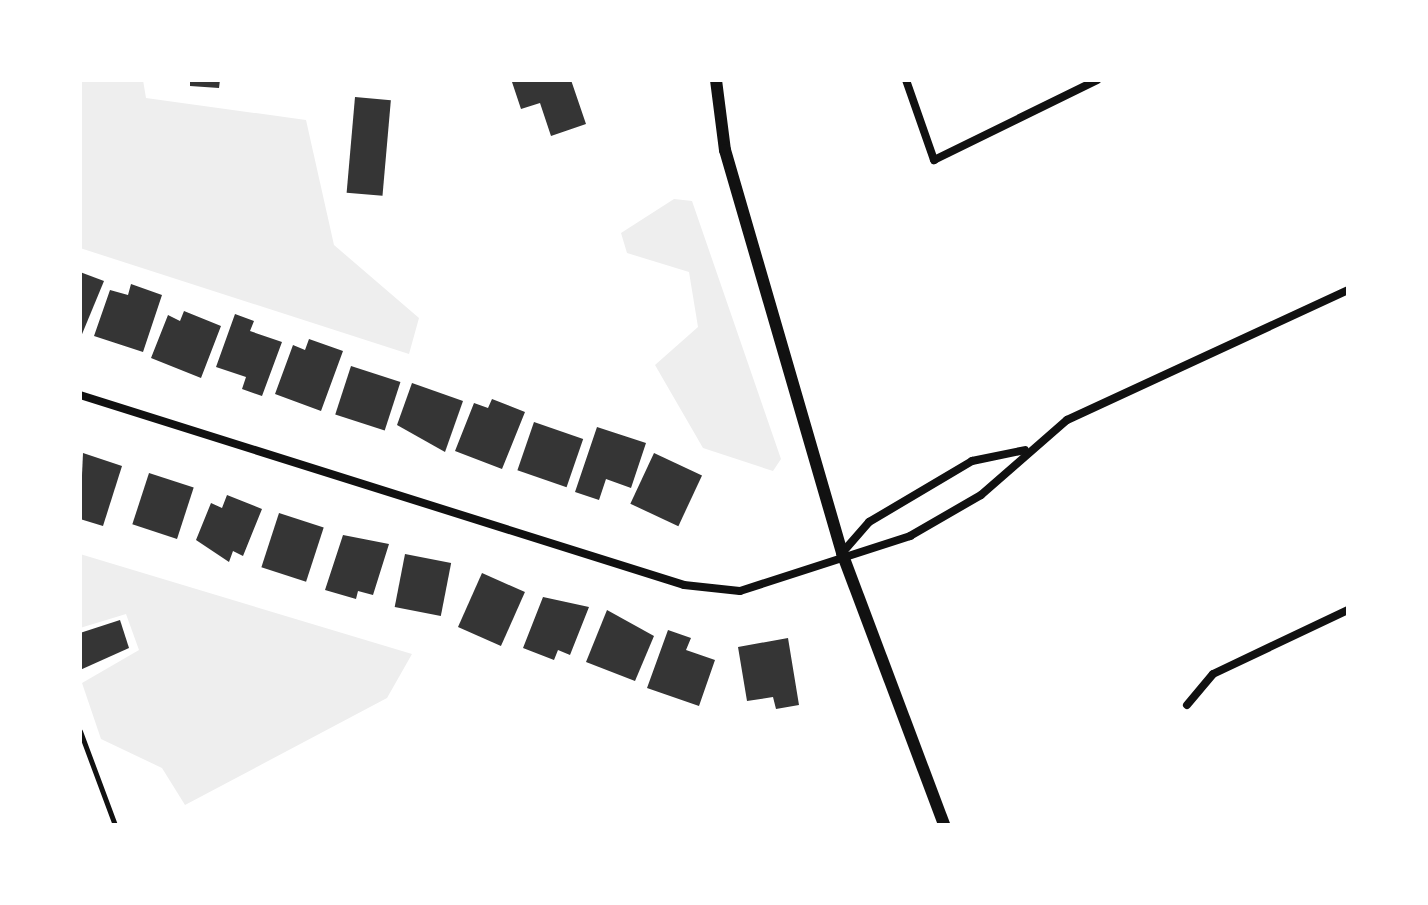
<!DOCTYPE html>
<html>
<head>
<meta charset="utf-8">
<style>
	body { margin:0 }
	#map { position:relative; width:1428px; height:905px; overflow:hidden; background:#fff; font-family:"Fira Sans",sans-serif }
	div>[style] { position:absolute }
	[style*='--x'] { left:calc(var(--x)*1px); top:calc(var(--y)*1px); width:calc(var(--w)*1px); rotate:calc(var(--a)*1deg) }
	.green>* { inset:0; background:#eee }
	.building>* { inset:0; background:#353535; transform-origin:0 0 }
	.service>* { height:5px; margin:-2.5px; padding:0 2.5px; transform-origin:2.5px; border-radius:2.5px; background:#111 }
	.minor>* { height:8px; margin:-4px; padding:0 4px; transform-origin:4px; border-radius:4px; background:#111 }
	.tertiary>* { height:12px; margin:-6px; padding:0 6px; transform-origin:6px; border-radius:6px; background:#111 }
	span { translate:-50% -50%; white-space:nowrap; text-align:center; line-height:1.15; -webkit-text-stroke:8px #fff; paint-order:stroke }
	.frame { position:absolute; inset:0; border:82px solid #fff; pointer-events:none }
</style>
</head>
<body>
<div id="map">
	<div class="green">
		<i style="clip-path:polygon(80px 80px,143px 80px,146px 98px,306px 120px,334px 245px,419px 318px,409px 354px,80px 248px)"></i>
		<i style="clip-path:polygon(674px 199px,692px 201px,781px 459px,773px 471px,703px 448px,655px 365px,698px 327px,689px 272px,627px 253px,621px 233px)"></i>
		<i style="clip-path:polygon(80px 554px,412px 654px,387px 698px,185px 805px,162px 768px,101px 739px,82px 683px,139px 650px,126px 614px,80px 628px)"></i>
	</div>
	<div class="building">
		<i style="clip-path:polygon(190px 80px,220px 80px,219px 88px,190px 86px)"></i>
		<i style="clip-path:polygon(571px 80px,586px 124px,551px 136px,540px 103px,521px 109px,512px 82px)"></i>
		<i style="left:355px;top:97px;width:36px;height:96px;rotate:5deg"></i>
		<i style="clip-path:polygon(80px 272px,104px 281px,80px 339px)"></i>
		<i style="clip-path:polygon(131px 284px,162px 295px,143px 352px,94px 336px,110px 290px,128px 295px)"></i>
		<i style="clip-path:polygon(184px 311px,221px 326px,201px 378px,151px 358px,168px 315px,180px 321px)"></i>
		<i style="clip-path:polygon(235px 314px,254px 321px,250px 331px,282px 342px,262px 396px,242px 389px,246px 377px,216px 367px)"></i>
		<i style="clip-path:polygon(309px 339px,343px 351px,321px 411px,275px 394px,293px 345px,305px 350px)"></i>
		<i style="left:351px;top:366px;width:52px;height:51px;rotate:18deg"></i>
		<i style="clip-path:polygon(412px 383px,463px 401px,445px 452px,397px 425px)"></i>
		<i style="clip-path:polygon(492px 399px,525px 412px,502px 469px,455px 451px,474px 403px,488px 408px)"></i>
		<i style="left:534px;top:422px;width:52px;height:51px;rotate:19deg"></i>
		<i style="clip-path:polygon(597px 427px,646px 443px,631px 488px,606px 479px,599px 500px,575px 492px)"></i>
		<i style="clip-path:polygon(83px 453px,122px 466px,103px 526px,80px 519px)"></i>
		<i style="left:654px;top:453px;width:53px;height:56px;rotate:25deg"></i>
		<i style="left:149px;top:473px;width:47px;height:54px;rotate:18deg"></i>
		<i style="clip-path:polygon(227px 495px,262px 509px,243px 556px,233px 551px,229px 562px,196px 540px,211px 503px,222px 508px)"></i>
		<i style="left:279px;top:513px;width:47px;height:57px;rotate:18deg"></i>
		<i style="clip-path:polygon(343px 535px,389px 544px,373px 595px,358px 591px,356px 599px,325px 590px)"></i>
		<i style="left:405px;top:554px;width:47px;height:54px;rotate:11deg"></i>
		<i style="left:482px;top:573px;width:47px;height:59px;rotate:24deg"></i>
		<i style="clip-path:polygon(543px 597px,589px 607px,570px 655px,558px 650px,554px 660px,523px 648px)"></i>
		<i style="clip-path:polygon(607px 610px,654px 636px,635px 681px,586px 662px)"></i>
		<i style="clip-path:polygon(120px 620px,129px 648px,80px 670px,80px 633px)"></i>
		<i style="clip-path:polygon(668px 630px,691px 638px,686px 650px,715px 660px,699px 706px,647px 688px)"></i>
		<i style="clip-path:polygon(788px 638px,799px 705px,776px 709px,773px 697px,747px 701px,738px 647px)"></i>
	</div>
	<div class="service">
		<i style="--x:80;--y:731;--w:100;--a:69.6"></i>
	</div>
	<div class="minor">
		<i style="--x:906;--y:80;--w:85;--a:70.7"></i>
		<i style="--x:934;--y:160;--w:182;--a:-26.1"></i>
		<i style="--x:80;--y:395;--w:633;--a:17.46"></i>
		<i style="--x:684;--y:585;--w:56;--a:6.1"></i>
		<i style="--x:740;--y:591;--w:179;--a:-17.9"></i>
		<i style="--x:910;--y:536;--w:82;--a:-30"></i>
		<i style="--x:981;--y:495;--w:114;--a:-41.1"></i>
		<i style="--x:1067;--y:420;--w:310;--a:-24.8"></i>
		<i style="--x:842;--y:553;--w:41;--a:-48.9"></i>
		<i style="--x:869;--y:522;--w:120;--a:-30.6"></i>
		<i style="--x:972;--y:461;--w:54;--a:-11.7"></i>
		<i style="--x:1187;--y:705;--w:40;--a:-50"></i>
		<i style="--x:1213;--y:674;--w:149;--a:-25.4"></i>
	</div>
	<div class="tertiary">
		<i style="--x:716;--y:80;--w:71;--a:82.7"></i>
		<i style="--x:725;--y:150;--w:420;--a:73.8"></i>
		<i style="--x:842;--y:553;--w:290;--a:69.4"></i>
	</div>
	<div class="frame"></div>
</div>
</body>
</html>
